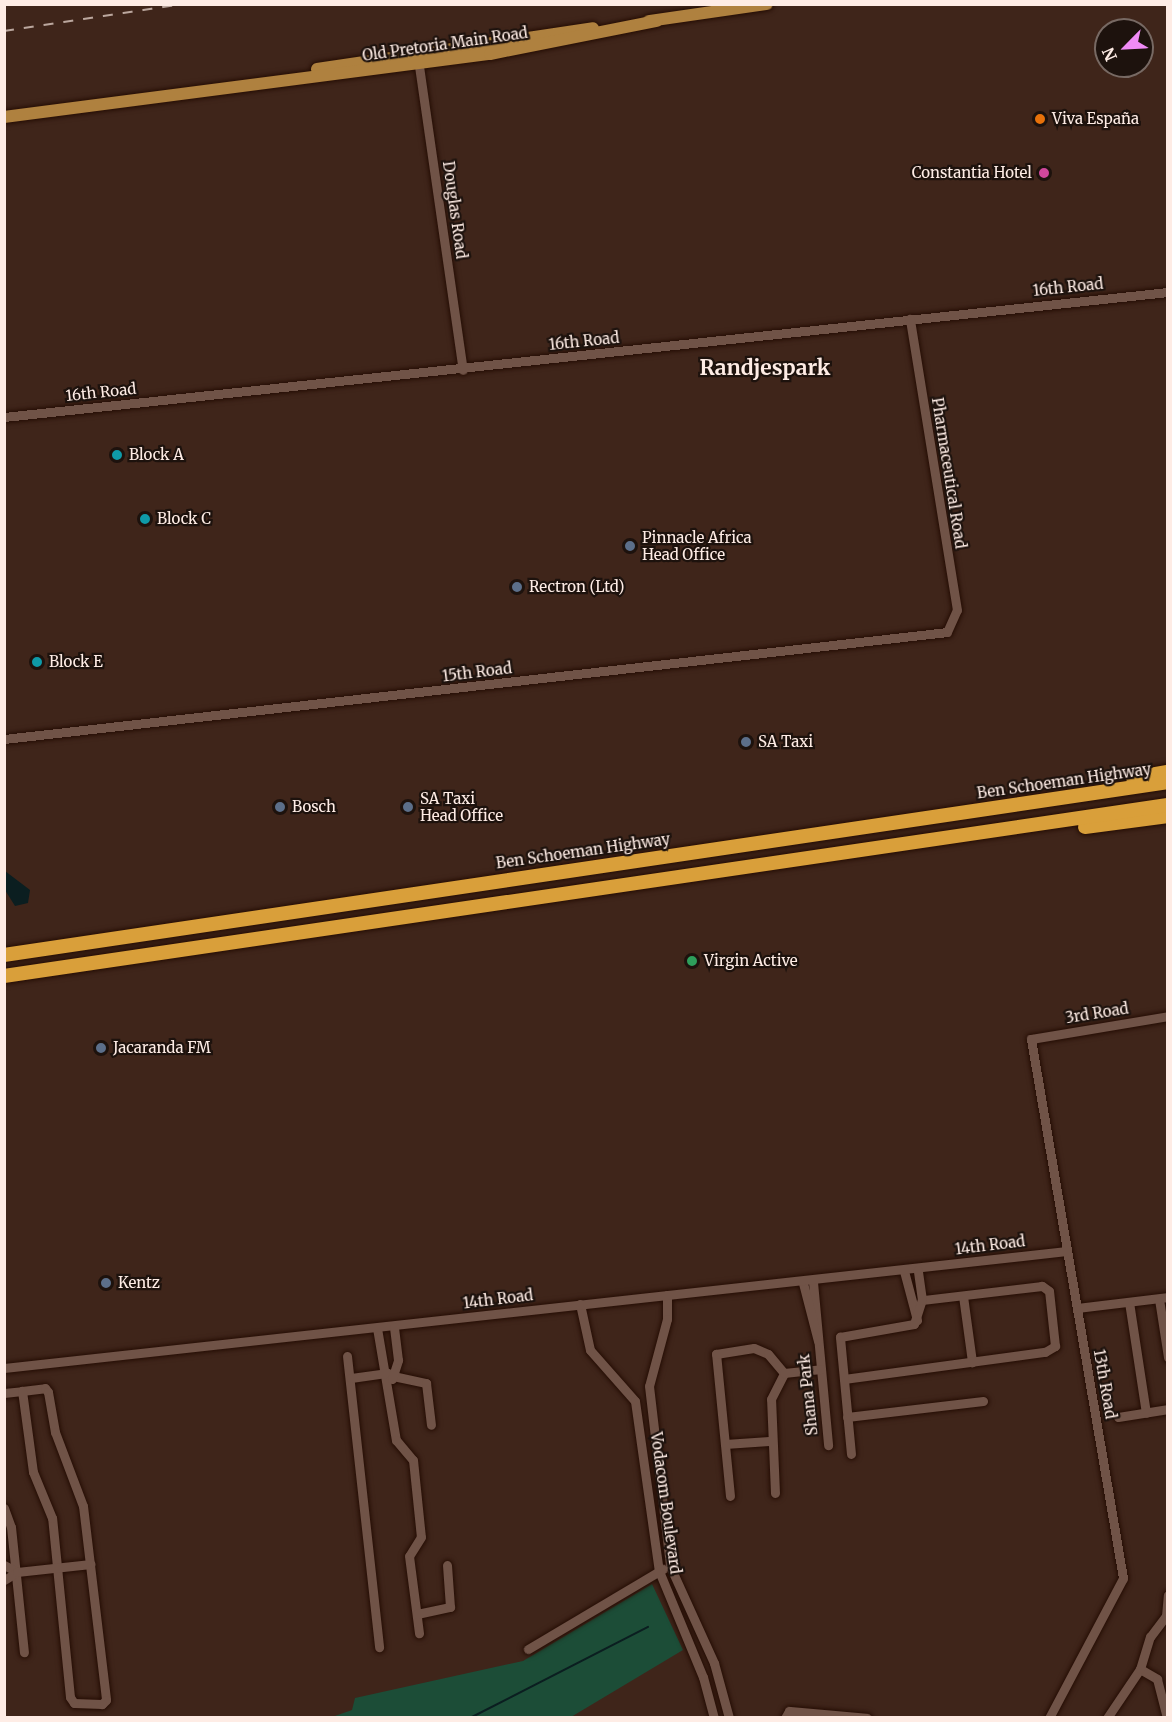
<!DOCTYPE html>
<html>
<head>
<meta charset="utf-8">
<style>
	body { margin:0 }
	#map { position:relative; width:1172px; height:1722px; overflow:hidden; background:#3f251a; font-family:Merriweather,serif }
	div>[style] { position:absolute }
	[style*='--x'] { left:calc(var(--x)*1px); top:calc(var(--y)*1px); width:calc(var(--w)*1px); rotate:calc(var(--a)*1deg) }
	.green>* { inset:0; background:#1c4d37 }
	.water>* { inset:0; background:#0b1e20 }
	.stream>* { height:2px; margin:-1px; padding:0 1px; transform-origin:1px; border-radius:1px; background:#0b1e20 }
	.roads { filter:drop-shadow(0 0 2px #250d04) drop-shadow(0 0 2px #250d04) }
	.minor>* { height:9px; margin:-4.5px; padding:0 4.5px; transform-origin:4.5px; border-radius:4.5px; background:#705347 }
	.major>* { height:12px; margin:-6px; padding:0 6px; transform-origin:6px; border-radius:6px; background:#af813f }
	.highway>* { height:14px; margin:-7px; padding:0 7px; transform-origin:7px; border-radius:7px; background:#d99f3a }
	.rail>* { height:2px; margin-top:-1px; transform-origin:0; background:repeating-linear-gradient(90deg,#bba79e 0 10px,transparent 0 20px) }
	.dots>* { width:16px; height:16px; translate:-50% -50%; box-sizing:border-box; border:3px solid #1d120d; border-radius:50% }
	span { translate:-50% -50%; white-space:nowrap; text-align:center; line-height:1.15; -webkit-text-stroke:4.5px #1d120d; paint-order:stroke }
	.street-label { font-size:15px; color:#feece5 }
	.poi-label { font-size:15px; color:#feece5 }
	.left { translate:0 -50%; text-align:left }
	.right { translate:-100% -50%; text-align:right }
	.district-label { font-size:21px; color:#feece5; font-weight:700 }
	.frame { position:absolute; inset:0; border:6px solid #feece5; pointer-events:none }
	.north { position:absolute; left:1094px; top:18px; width:60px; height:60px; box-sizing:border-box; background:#1d120d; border:2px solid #776963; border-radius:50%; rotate:246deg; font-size:16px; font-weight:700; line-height:24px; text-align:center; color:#feece5 }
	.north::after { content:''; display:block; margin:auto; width:21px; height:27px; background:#f08bf6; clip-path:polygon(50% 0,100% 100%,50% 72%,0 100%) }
</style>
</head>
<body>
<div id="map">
	<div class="green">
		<i style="clip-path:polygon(652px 1584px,683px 1650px,571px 1717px,332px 1717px,352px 1710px,355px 1698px,523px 1661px)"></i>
	</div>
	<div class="water">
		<i style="clip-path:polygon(5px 871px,30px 890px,28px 903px,15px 906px,5px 890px)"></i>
	</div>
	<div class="stream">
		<i style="--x:470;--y:1718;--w:200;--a:-27.1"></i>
	</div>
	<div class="roads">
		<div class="minor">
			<i style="--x:418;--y:59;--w:314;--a:81.8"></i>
			<i style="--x:4;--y:417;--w:1171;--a:-6.13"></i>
			<i style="--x:4;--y:739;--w:949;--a:-6.47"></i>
			<i style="--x:947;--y:632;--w:24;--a:-66"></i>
			<i style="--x:957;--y:610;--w:295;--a:-99.2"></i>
			<i style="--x:904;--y:1271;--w:51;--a:75.1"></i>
			<i style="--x:813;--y:1282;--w:164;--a:84.7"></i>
			<i style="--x:803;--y:1283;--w:60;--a:75.5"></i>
			<i style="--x:667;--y:1295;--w:24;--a:90"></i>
			<i style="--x:667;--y:1319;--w:69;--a:105"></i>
			<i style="--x:649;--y:1386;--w:181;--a:83.3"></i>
			<i style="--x:670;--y:1566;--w:107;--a:65.6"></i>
			<i style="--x:714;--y:1663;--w:57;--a:74.7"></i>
			<i style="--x:963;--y:1296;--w:67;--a:82.2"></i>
			<i style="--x:1159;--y:1299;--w:59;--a:81.2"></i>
			<i style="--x:1129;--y:1302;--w:112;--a:81.3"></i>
			<i style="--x:580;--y:1304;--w:47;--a:77.7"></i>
			<i style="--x:590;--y:1350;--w:68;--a:48.6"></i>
			<i style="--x:635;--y:1401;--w:172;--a:82"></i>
			<i style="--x:659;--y:1571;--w:115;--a:67.5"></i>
			<i style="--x:703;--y:1677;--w:42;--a:75"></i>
			<i style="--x:1077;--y:1308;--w:92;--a:-6.9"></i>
			<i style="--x:377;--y:1328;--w:114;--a:80.4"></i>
			<i style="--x:396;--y:1440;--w:26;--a:50"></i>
			<i style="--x:413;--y:1460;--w:77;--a:84.1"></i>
			<i style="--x:421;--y:1537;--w:22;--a:122"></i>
			<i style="--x:409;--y:1556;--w:78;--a:82.6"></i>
			<i style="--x:347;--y:1356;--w:293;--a:83.7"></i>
			<i style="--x:4;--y:1368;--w:1069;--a:-6.28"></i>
			<i style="--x:393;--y:1376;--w:34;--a:12"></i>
			<i style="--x:426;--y:1383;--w:42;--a:83.2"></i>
			<i style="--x:351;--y:1378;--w:37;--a:-8"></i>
			<i style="--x:392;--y:1379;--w:20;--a:-72"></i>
			<i style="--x:398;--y:1360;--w:33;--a:-97"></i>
			<i style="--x:844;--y:1379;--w:203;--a:-7.7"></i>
			<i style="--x:1045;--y:1352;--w:12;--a:-31"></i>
			<i style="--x:1055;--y:1346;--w:55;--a:-96.2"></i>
			<i style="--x:1049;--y:1291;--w:9;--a:-144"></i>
			<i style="--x:1042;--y:1286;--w:121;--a:173.3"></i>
			<i style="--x:4;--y:1393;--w:18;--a:-6"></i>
			<i style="--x:22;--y:1391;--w:23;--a:-7"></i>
			<i style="--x:45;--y:1388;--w:5;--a:53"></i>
			<i style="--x:48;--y:1392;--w:41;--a:80.1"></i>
			<i style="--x:55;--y:1432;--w:79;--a:69.3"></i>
			<i style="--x:83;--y:1506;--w:195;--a:83.2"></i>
			<i style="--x:106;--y:1700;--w:6;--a:135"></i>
			<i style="--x:102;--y:1704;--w:28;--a:-178"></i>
			<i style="--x:74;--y:1703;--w:7;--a:-124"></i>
			<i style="--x:70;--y:1697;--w:180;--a:-95.7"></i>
			<i style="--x:52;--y:1518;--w:50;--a:-112.4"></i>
			<i style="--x:33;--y:1472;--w:82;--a:-97.7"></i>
			<i style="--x:847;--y:1417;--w:137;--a:-6.7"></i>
			<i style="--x:1118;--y:1417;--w:51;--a:-9.1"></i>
			<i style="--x:725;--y:1444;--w:44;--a:-3.9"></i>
			<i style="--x:851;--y:1454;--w:118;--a:-95.4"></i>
			<i style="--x:840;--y:1337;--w:75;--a:-10"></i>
			<i style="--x:914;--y:1324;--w:25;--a:-72"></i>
			<i style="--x:922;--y:1300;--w:30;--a:-98"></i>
			<i style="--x:775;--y:1493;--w:94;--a:-92.4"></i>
			<i style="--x:771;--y:1399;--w:29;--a:-63"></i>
			<i style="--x:730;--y:1496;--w:143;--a:-95.6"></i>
			<i style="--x:716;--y:1354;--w:38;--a:-9"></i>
			<i style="--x:754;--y:1348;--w:15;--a:23"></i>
			<i style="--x:768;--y:1354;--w:25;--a:50"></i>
			<i style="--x:784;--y:1373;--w:37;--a:-6"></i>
			<i style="--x:4;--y:1508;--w:20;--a:70"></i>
			<i style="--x:11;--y:1527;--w:126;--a:84.1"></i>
			<i style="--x:4;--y:1565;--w:15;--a:28"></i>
			<i style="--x:17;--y:1572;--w:15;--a:148"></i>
			<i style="--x:17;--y:1572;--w:74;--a:-6.2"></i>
			<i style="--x:417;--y:1614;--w:34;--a:-12"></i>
			<i style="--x:450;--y:1607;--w:42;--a:-94.1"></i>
			<i style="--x:528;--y:1649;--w:157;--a:-30.7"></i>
			<i style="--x:1140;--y:1669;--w:20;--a:30"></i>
			<i style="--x:1157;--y:1679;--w:40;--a:75.6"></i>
			<i style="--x:785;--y:1718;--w:8;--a:-60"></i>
			<i style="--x:789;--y:1711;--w:78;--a:5.1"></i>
			<i style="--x:1049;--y:1718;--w:158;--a:-62.1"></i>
			<i style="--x:1123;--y:1578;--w:547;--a:-99.69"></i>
			<i style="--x:1031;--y:1039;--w:139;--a:-9.5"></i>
			<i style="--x:1107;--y:1718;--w:59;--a:-56"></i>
			<i style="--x:1140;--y:1669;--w:34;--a:-73"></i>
			<i style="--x:1150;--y:1637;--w:26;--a:-53"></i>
			<i style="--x:1166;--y:1616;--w:21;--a:-85"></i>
		</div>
		<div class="major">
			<i style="--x:649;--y:21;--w:119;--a:-8.2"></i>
			<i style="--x:317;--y:69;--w:279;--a:-8.4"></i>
			<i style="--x:4;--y:117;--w:490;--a:-7.4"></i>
			<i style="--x:490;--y:54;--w:170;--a:-11.2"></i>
		</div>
		<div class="highway">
			<i style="--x:1133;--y:778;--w:36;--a:-10"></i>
			<i style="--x:1085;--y:827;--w:84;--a:-7.5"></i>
			<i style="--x:4;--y:955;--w:1177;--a:-8.45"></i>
			<i style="--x:4;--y:976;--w:1176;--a:-8.36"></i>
		</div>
	</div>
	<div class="rail">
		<i style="--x:4;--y:31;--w:181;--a:-8.6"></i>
	</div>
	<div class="dots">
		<i style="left:1040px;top:119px;background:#e8710a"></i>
		<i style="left:1044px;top:173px;background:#d1479c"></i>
		<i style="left:117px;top:455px;background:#0f9aa8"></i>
		<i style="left:145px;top:519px;background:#0f9aa8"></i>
		<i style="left:630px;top:546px;background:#5c6f8a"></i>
		<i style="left:517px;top:587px;background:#5c6f8a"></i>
		<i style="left:37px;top:662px;background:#0f9aa8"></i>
		<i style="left:746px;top:742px;background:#5c6f8a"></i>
		<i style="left:280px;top:807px;background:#5c6f8a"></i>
		<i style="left:408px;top:807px;background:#5c6f8a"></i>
		<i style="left:692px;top:961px;background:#2e9e5b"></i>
		<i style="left:101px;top:1048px;background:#5c6f8a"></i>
		<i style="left:106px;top:1283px;background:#5c6f8a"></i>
	</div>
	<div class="street-label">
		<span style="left:445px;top:44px;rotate:-8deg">Old Pretoria Main Road</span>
		<span style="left:455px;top:210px;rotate:82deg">Douglas Road</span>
		<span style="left:1068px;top:287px;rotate:-6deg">16th Road</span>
		<span style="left:584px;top:341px;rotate:-6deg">16th Road</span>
		<span style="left:101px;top:392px;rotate:-6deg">16th Road</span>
		<span style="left:949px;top:473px;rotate:81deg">Pharmaceutical Road</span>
		<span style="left:477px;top:672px;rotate:-7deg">15th Road</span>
		<span style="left:1064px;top:781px;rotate:-8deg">Ben Schoeman Highway</span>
		<span style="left:583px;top:851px;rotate:-8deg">Ben Schoeman Highway</span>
		<span style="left:1097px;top:1013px;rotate:-9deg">3rd Road</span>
		<span style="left:990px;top:1245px;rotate:-7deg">14th Road</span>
		<span style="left:498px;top:1299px;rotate:-7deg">14th Road</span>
		<span style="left:1105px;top:1384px;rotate:80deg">13th Road</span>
		<span style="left:808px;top:1395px;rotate:-96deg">Shana Park</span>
		<span style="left:666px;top:1503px;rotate:82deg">Vodacom Boulevard</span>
	</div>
	<div class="poi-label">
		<span class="left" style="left:1052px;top:119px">Viva España</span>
		<span class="right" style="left:1032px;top:173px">Constantia Hotel</span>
		<span class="left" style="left:129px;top:455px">Block A</span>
		<span class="left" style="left:157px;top:519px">Block C</span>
		<span class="left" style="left:642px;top:546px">Pinnacle Africa<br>Head Office</span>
		<span class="left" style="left:529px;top:587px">Rectron (Ltd)</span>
		<span class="left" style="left:49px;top:662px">Block E</span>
		<span class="left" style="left:758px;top:742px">SA Taxi</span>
		<span class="left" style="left:420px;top:807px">SA Taxi<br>Head Office</span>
		<span class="left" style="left:292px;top:807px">Bosch</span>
		<span class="left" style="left:704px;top:961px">Virgin Active</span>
		<span class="left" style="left:113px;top:1048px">Jacaranda FM</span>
		<span class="left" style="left:118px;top:1283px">Kentz</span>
	</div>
	<div class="district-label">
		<span style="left:765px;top:368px">Randjespark</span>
	</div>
	<div class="frame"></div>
	<div class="north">N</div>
</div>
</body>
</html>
